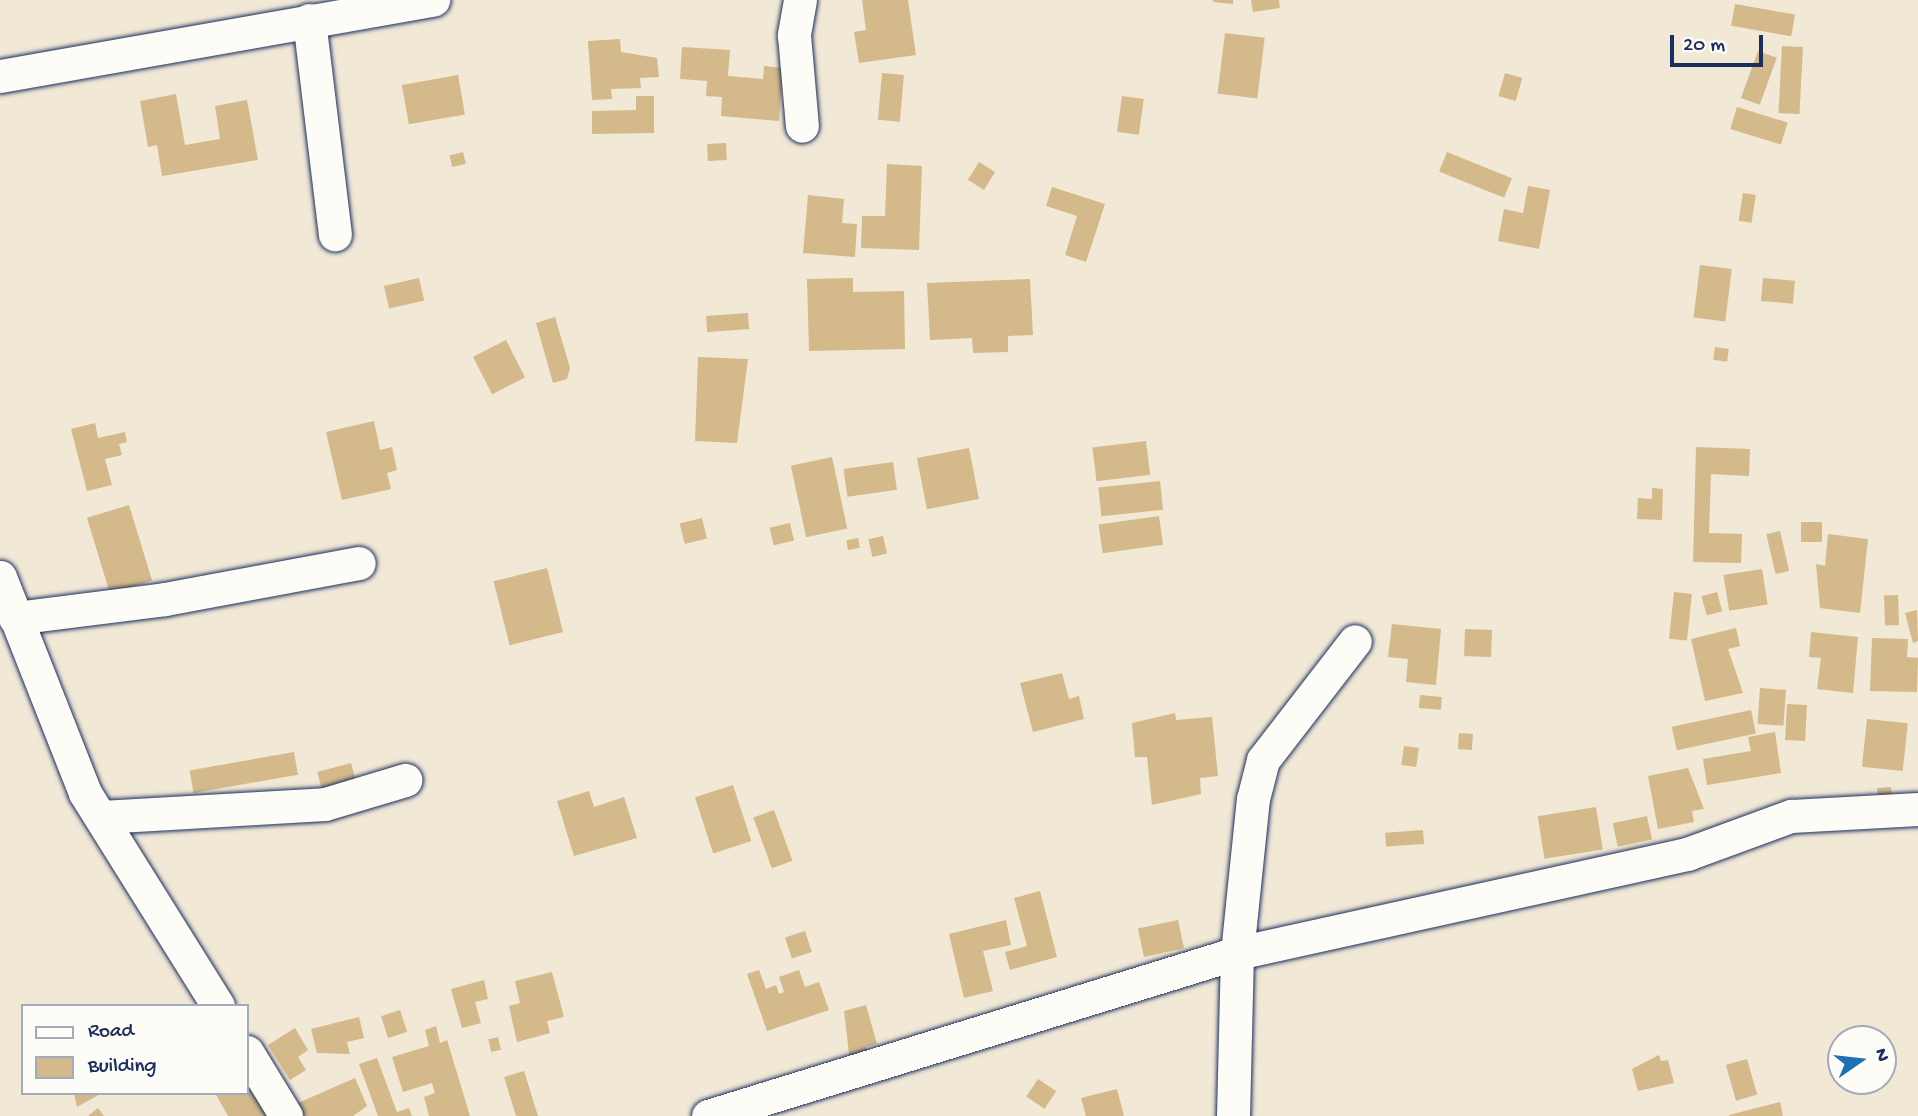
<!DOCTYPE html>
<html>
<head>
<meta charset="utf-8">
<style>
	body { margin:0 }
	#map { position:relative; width:1918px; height:1116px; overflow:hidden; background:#f1e8d6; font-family:"Gochi Hand",sans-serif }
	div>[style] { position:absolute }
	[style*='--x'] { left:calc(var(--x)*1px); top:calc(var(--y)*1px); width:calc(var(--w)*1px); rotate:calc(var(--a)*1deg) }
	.building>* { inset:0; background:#d4b98a; transform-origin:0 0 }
	.roads { filter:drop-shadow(0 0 2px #1b2f5e) drop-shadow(0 0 2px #1b2f5e) }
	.minor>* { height:33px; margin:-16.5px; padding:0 16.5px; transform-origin:16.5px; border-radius:16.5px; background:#fdfcf7 }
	span { translate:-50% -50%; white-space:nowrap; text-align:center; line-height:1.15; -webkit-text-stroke:6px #fdfcf7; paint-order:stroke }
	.legend { position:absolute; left:21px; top:1004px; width:228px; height:91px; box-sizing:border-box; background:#fdfcf7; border:2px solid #a3aaba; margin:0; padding:9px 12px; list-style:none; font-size:21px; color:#1b2f5e }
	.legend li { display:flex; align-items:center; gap:14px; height:35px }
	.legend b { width:35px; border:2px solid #a3aaba }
	.north { position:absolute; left:1827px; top:1025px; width:70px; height:70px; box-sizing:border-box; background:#fdfcf7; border:2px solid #a3aaba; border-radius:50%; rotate:76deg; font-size:19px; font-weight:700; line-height:28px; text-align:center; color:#1b2f5e }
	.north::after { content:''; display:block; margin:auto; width:24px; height:32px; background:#1f6fb2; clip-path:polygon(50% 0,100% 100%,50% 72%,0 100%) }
	.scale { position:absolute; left:1670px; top:35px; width:93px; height:32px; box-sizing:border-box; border:4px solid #1b2f5e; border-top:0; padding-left:9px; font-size:21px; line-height:24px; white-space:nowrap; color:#1b2f5e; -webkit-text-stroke:5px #fdfcf7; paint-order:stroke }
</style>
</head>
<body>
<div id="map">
	<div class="building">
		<i style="clip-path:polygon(862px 0,908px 0,916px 55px,859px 63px,854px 32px,866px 30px)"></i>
		<i style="clip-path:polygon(1213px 0,1233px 0,1233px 4px,1213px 2px)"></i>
		<i style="clip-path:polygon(1251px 0,1279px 0,1280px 8px,1253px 12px)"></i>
		<i style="left:1735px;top:4px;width:61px;height:22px;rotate:10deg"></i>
		<i style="left:1225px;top:33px;width:40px;height:61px;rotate:7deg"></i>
		<i style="clip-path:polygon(620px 39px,621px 52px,657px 58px,659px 77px,640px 78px,641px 88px,611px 89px,612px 99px,592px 100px,588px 41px)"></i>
		<i style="left:1782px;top:46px;width:21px;height:67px;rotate:3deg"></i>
		<i style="clip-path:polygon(682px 47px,730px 50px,728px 76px,763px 79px,764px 66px,783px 68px,779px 121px,721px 116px,722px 97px,706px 96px,707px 81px,680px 79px)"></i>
		<i style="left:1758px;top:51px;width:20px;height:50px;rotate:20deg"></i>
		<i style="left:882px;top:73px;width:22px;height:47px;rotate:5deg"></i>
		<i style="left:1505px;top:73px;width:18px;height:24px;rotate:16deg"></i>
		<i style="left:458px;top:75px;width:40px;height:57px;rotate:80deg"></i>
		<i style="clip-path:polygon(176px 94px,185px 145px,220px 139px,215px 106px,247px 100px,258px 160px,162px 176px,157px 145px,148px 147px,140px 101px)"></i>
		<i style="clip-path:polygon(636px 96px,654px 96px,654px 133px,592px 134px,592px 111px,636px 110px)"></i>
		<i style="left:1122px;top:96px;width:22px;height:36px;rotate:8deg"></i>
		<i style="left:1737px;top:107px;width:53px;height:23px;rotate:17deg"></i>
		<i style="left:726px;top:143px;width:17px;height:19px;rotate:87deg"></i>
		<i style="left:463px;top:152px;width:12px;height:14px;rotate:76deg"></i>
		<i style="left:1447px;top:152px;width:70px;height:21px;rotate:22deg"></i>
		<i style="left:979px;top:162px;width:19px;height:21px;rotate:32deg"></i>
		<i style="clip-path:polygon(887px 164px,922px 166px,919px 250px,861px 248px,862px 216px,885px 216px)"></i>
		<i style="clip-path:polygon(1528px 186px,1550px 190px,1539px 249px,1498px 241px,1504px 209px,1523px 213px)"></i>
		<i style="clip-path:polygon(1052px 187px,1105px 204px,1086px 262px,1065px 255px,1077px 216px,1046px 206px)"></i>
		<i style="left:1743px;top:193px;width:13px;height:28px;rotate:9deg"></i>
		<i style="clip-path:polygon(808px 195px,844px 199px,842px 223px,857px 224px,855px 257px,803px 253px)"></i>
		<i style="left:1700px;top:265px;width:32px;height:53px;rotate:7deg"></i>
		<i style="left:419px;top:278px;width:23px;height:36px;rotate:77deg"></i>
		<i style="clip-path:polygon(853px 278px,853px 292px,904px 291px,905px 349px,809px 351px,807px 279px)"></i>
		<i style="left:1763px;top:278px;width:32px;height:23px;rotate:5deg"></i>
		<i style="clip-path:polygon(1030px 279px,1033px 335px,1008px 336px,1008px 352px,973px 353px,972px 338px,930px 340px,927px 283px)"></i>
		<i style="left:748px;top:313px;width:16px;height:42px;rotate:86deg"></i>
		<i style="clip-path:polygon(555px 317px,570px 368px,567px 379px,553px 383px,536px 323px)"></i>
		<i style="left:506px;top:340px;width:42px;height:37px;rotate:63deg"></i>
		<i style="left:1715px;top:347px;width:14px;height:13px;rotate:8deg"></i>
		<i style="clip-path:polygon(698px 357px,748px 359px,737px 443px,695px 441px)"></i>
		<i style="clip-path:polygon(374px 421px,380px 450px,392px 447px,397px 470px,387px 473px,391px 489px,342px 500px,326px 432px)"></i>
		<i style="clip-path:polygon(95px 423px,98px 438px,125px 432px,127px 442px,119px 444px,122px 455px,105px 459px,112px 485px,87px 491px,71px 429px)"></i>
		<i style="left:1146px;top:441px;width:34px;height:54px;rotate:83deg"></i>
		<i style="clip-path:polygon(1696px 447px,1750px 449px,1749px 476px,1711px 474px,1709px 533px,1742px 534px,1741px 563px,1693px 562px)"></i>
		<i style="left:969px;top:448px;width:52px;height:53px;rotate:79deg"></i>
		<i style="left:832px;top:457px;width:73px;height:42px;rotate:78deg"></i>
		<i style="left:893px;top:462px;width:28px;height:50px;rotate:82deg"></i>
		<i style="left:1160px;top:481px;width:29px;height:62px;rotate:84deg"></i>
		<i style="clip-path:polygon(1652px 488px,1663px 489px,1662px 520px,1637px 519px,1638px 498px,1652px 499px)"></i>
		<i style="left:129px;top:505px;width:79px;height:44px;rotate:73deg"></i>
		<i style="left:1159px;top:516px;width:29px;height:61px;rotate:82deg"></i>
		<i style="left:702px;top:518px;width:21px;height:23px;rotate:76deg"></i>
		<i style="left:1801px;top:522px;width:21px;height:20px"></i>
		<i style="left:790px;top:523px;width:18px;height:21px;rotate:77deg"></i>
		<i style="left:1780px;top:531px;width:41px;height:14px;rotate:77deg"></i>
		<i style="clip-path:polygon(1828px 534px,1868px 539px,1860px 613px,1820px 608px,1816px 564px,1825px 566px)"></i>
		<i style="left:883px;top:536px;width:18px;height:15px;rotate:77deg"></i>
		<i style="left:858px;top:538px;width:10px;height:12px;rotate:79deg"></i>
		<i style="left:547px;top:568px;width:66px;height:55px;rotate:76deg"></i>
		<i style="left:1762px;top:569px;width:36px;height:39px;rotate:81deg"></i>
		<i style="left:1674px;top:592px;width:18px;height:47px;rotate:6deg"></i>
		<i style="left:1717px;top:592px;width:20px;height:16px;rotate:75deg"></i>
		<i style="left:1898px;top:595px;width:30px;height:14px;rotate:88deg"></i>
		<i style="clip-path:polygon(1917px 610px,1918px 641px,1913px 643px,1905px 613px)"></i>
		<i style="clip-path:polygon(1392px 624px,1441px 629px,1436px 685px,1406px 682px,1408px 659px,1388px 657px)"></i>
		<i style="clip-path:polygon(1736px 628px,1740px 646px,1728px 649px,1743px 693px,1705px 701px,1691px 639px)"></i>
		<i style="left:1465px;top:629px;width:27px;height:27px;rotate:2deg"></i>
		<i style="clip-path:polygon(1811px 632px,1858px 637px,1853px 693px,1817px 689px,1821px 658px,1809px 657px)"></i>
		<i style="clip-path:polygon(1872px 638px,1908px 639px,1907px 657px,1918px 658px,1917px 692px,1870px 691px)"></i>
		<i style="clip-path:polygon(1062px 673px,1069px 699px,1079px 696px,1084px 719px,1033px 732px,1020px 683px)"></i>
		<i style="left:1760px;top:688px;width:26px;height:36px;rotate:4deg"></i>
		<i style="left:1420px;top:695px;width:22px;height:13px;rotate:5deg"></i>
		<i style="left:1787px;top:704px;width:20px;height:36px;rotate:3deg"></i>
		<i style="left:1751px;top:710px;width:24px;height:81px;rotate:78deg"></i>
		<i style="clip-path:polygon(1175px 713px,1176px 720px,1212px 717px,1218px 776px,1200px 778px,1201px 794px,1152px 805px,1147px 757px,1135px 757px,1132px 723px)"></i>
		<i style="left:1867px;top:719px;width:41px;height:48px;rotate:6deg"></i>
		<i style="clip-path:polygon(1775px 732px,1781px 773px,1707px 785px,1703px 759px,1751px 751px,1748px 737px)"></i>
		<i style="left:1459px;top:733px;width:14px;height:16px;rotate:4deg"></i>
		<i style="left:1404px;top:746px;width:15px;height:19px;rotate:8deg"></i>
		<i style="left:294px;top:752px;width:23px;height:106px;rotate:80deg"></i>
		<i style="left:351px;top:763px;width:20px;height:35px;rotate:75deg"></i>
		<i style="clip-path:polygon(1688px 768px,1704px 809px,1692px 811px,1694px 822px,1658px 829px,1648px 776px)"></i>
		<i style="left:733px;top:785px;width:59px;height:40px;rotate:72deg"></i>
		<i style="left:1891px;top:787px;width:12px;height:14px;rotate:85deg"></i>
		<i style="clip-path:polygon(589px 791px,594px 807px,624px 797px,637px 838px,574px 856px,557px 801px)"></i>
		<i style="left:1596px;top:807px;width:43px;height:59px;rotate:81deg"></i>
		<i style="left:774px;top:810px;width:54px;height:22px;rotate:70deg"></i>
		<i style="left:1647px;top:816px;width:24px;height:35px;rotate:78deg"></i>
		<i style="left:1423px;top:830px;width:14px;height:38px;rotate:86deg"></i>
		<i style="clip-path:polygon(1040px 891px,1057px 957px,1010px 970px,1005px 952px,1027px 946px,1014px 898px)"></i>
		<i style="clip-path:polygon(1006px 920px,1011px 945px,983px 951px,993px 991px,964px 998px,949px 934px)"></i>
		<i style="left:1178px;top:920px;width:29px;height:41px;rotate:78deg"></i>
		<i style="left:805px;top:931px;width:22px;height:21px;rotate:72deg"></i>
		<i style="clip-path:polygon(759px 970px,766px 989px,776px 985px,779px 994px,784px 992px,779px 977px,799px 970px,805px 987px,819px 982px,829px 1010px,767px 1031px,747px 974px)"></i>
		<i style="clip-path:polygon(552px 972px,564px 1017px,547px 1021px,550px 1033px,517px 1042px,509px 1006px,520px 1003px,515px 981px)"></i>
		<i style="clip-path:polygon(484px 980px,488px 999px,475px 1002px,481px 1023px,462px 1028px,451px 989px)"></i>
		<i style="clip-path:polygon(866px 1005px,877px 1044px,866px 1047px,869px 1057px,850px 1062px,844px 1011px)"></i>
		<i style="left:400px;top:1010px;width:23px;height:20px;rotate:72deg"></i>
		<i style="clip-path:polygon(359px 1017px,364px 1038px,347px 1042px,350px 1054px,317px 1053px,311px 1029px)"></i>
		<i style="clip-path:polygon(436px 1026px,440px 1043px,447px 1040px,470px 1116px,429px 1116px,424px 1097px,435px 1093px,432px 1083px,403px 1092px,392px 1057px,429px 1046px,425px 1030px)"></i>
		<i style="clip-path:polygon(295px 1028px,308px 1050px,298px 1057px,306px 1070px,290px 1080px,268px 1045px)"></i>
		<i style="left:498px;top:1037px;width:13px;height:10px;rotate:77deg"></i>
		<i style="clip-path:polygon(1659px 1055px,1661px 1061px,1668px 1060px,1674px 1083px,1638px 1091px,1632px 1069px)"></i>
		<i style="clip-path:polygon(377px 1058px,397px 1112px,409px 1108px,412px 1116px,378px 1116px,359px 1064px)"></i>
		<i style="left:1747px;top:1059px;width:37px;height:22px;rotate:74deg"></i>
		<i style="clip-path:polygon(247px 1070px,273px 1116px,228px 1116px,215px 1093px,247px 1093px)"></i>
		<i style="clip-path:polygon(524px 1071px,538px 1116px,516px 1116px,504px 1077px)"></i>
		<i style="clip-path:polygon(355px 1078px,367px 1106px,353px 1116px,304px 1116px,298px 1103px)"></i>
		<i style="left:1038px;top:1079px;width:22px;height:21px;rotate:34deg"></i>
		<i style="clip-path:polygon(1117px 1089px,1124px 1116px,1086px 1116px,1081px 1098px)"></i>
		<i style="clip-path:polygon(74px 1093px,102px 1093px,77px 1107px)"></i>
		<i style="clip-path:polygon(1780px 1102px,1783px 1116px,1729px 1116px,1729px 1115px)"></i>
		<i style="clip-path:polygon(98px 1108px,104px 1116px,88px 1116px)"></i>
	</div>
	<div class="roads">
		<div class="minor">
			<i style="--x:800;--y:0;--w:36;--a:100"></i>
			<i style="--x:794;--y:35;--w:91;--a:85"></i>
			<i style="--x:309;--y:20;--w:216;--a:83.1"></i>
			<i style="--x:0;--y:76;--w:440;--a:-10"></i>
			<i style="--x:0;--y:577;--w:232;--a:68.5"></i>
			<i style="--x:85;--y:793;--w:251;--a:58"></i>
			<i style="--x:15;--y:618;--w:151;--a:-7.2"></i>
			<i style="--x:165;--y:599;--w:197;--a:-10.5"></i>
			<i style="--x:101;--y:817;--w:224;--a:-3.3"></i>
			<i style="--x:325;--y:804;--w:84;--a:-16.7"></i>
			<i style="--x:247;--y:1052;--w:75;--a:58.6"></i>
			<i style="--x:708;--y:1116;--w:554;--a:-17.13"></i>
			<i style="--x:1237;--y:953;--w:461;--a:-12.4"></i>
			<i style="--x:1687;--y:854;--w:111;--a:-20.1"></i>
			<i style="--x:1791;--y:816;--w:127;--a:-3.2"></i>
			<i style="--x:1233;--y:1116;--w:163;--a:-88.6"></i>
			<i style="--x:1237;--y:953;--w:155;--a:-84.1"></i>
			<i style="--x:1253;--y:799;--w:40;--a:-75.6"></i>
			<i style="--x:1263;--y:760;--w:150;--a:-52.3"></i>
		</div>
	</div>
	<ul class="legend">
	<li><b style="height:9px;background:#fdfcf7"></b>Road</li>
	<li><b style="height:19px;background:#d4b98a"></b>Building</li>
	</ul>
	<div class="north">N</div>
	<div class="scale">20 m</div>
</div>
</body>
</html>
